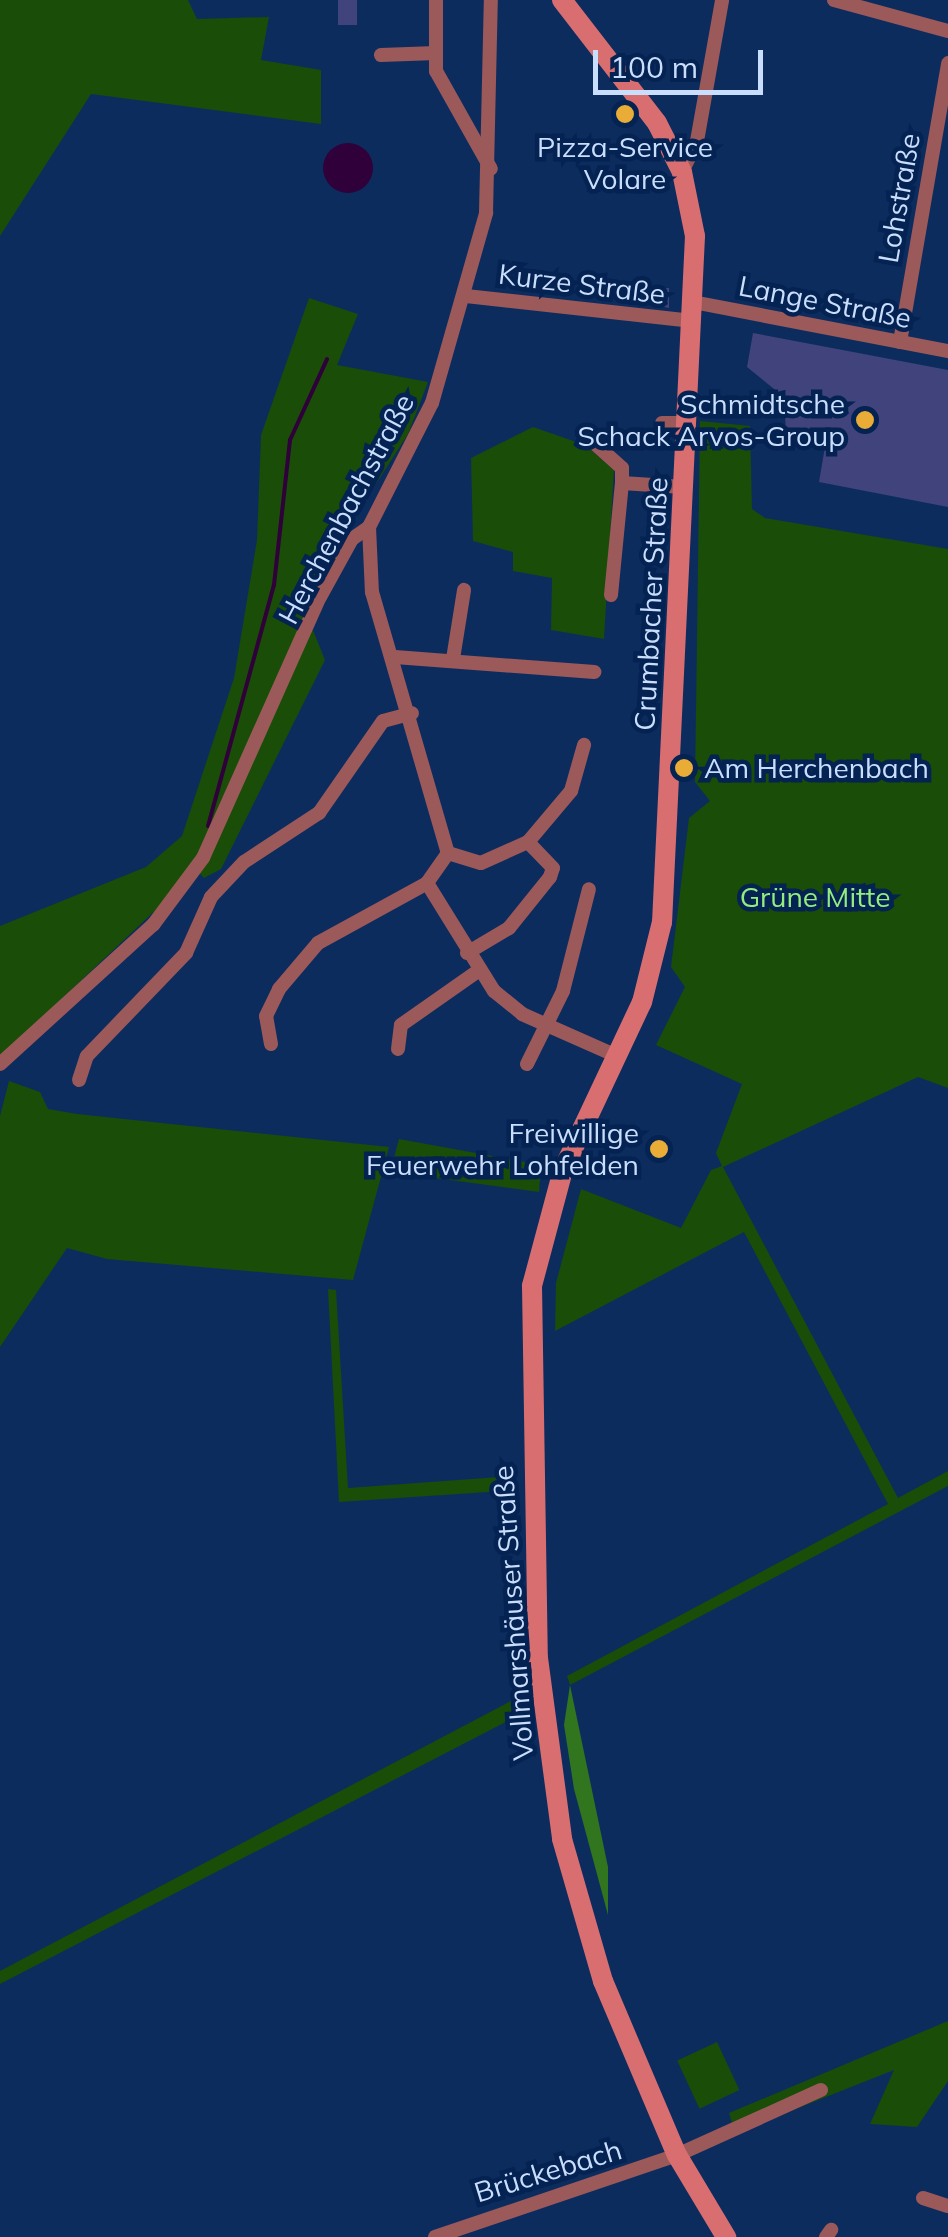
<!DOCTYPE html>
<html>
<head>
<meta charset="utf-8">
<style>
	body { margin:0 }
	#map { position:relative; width:948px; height:2237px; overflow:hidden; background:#0d2c5e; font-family:Mulish,sans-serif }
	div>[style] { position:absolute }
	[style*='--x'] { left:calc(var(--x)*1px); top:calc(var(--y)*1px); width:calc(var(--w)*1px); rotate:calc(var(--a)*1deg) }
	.green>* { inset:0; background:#194d08; transform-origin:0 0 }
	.forest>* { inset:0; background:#31751e }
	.water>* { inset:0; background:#2f0039 }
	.round { border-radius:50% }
	.stream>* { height:4px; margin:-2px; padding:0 2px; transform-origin:2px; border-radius:2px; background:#2f0039 }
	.building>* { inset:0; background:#41437d; transform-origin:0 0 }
	.minor>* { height:14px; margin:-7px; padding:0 7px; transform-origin:7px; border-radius:7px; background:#9c595a }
	.secondary>* { height:20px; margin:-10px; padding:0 10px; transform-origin:10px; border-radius:10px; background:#d96e71 }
	.dots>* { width:28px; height:28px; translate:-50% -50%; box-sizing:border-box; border:5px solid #042252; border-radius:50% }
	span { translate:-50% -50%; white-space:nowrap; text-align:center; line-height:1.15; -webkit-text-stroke:9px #042252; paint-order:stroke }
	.poi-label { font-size:28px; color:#c9ddfc }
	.right { translate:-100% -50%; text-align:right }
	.left { translate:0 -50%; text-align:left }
	.street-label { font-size:28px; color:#c9ddfc }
	.park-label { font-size:28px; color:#93ec7e }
	.scale { position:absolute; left:593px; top:50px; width:170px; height:45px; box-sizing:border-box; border:5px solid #c9ddfc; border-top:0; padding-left:12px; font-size:30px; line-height:35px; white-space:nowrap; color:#c9ddfc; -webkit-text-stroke:8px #042252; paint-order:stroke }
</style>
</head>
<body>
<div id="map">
	<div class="green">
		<i style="clip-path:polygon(0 0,188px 0,197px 19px,269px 17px,261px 60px,321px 70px,321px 124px,91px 94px,0 236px)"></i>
		<i style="clip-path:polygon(309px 298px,358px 314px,337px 365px,428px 382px,408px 434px,345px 532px,308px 618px,325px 660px,221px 869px,204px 878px,192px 865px,162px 904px,0 1057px,0 926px,146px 867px,182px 836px,234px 678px,257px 540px,261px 435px)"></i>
		<i style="clip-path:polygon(700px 421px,750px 426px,752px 509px,765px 518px,948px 549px,948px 1088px,918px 1077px,723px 1167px,898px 1498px,948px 1471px,948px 1486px,570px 1685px,567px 1676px,888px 1504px,744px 1232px,555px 1331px,556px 1283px,581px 1189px,681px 1228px,711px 1170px,722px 1166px,716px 1153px,742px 1084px,656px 1045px,685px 987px,671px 967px,689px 818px,710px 801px,695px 782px)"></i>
		<i style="clip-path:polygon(533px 427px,585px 445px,614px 470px,604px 639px,551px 630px,552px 578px,513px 571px,513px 552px,473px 541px,471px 458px)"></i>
		<i style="clip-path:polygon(9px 1081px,40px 1092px,48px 1109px,77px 1114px,389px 1147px,353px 1280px,107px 1259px,67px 1248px,0 1347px,0 1116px)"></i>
		<i style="clip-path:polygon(399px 1139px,541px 1165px,539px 1192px,390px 1172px)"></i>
		<i style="clip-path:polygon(328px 1289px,336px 1290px,348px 1488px,515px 1476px,516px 1490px,339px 1502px)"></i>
		<i style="clip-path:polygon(524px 1694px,523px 1713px,0 1984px,0 1971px)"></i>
		<i style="clip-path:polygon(948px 2021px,948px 2081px,917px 2127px,870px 2124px,894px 2070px,735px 2133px,729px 2113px)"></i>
		<i style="left:717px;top:2042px;width:53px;height:44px;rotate:65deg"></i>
	</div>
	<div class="forest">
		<i style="clip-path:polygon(570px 1685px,608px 1867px,608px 1915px,574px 1789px,564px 1725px)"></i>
	</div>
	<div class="water">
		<i class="round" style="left:323px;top:143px;width:50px;height:50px"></i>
	</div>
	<div class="stream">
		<i style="--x:208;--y:826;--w:250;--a:-74.7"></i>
		<i style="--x:274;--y:585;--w:146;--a:-83.7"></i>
		<i style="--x:290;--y:440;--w:89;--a:-65.4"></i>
	</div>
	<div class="building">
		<i style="left:338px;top:0;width:19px;height:25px"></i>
		<i style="clip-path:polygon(643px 288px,669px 288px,669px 308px,643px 302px)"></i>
		<i style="clip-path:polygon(753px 333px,948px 370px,948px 507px,819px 482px,826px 441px,786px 434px,784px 397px,747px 367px)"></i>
	</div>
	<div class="minor">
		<i style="--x:436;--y:0;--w:71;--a:90"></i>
		<i style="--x:436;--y:71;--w:112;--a:60.7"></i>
		<i style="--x:834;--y:0;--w:118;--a:15.2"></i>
		<i style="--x:381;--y:55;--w:55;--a:-2.1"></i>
		<i style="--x:682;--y:172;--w:34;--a:-64"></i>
		<i style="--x:697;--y:141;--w:143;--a:-79.9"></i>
		<i style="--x:466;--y:296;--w:228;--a:6.3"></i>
		<i style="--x:693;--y:302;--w:260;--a:10.9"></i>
		<i style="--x:900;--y:342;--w:283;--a:-80.2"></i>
		<i style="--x:662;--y:423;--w:25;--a:0"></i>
		<i style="--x:584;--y:434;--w:51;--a:41.8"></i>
		<i style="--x:622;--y:468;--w:15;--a:90"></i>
		<i style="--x:369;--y:527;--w:65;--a:87.4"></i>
		<i style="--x:372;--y:592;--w:272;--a:73.8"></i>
		<i style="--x:448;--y:853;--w:37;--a:125"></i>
		<i style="--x:611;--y:595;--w:113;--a:-84.4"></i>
		<i style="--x:622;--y:483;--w:61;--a:3.8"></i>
		<i style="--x:395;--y:657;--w:200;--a:4.3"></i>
		<i style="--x:453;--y:659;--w:70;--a:-80.9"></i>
		<i style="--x:448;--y:853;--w:34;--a:17"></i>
		<i style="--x:481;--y:863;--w:51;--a:-24.1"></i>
		<i style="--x:528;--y:842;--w:67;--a:-49.9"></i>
		<i style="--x:571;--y:791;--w:48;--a:-74.2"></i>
		<i style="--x:427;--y:883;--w:127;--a:58.2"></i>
		<i style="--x:494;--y:991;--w:36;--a:39"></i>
		<i style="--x:522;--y:1014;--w:104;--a:23.9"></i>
		<i style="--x:467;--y:953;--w:49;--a:-30.8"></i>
		<i style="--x:509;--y:928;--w:65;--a:-51.2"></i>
		<i style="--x:550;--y:877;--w:9;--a:-72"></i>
		<i style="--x:553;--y:868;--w:36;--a:-134"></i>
		<i style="--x:271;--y:1044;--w:28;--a:-100"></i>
		<i style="--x:266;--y:1016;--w:30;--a:-64"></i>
		<i style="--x:279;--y:989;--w:60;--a:-49.7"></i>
		<i style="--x:318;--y:943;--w:124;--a:-28.8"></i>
		<i style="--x:398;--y:1049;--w:24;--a:-83"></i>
		<i style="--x:401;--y:1025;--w:94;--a:-35"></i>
		<i style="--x:0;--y:1064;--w:207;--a:-42.3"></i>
		<i style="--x:153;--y:925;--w:84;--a:-53.3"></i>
		<i style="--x:203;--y:858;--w:286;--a:-65.9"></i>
		<i style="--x:320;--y:597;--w:66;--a:-61.1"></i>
		<i style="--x:352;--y:539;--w:21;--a:-35"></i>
		<i style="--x:369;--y:527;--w:139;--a:-63.1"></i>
		<i style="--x:432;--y:403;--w:198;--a:-74.1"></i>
		<i style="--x:486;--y:213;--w:213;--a:-88.7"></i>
		<i style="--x:527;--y:1064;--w:81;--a:-63.7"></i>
		<i style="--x:563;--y:991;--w:105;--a:-75.7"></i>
		<i style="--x:79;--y:1080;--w:25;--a:-72"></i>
		<i style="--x:87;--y:1056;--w:143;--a:-46.1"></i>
		<i style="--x:186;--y:953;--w:61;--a:-65.9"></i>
		<i style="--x:211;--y:897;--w:48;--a:-46.7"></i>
		<i style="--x:244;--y:862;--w:90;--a:-33.2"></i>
		<i style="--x:319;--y:813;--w:112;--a:-55.2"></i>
		<i style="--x:383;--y:721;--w:30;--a:-15"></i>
		<i style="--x:923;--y:2198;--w:26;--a:18"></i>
		<i style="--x:435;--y:2237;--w:256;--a:-18.7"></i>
		<i style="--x:677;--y:2155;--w:158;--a:-24.3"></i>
		<i style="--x:826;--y:2237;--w:9;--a:-54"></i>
	</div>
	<div class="secondary">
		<i style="--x:562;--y:0;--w:155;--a:52.3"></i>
		<i style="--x:657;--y:123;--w:55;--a:63"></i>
		<i style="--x:682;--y:172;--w:65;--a:78.5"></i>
		<i style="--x:695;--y:236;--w:687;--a:92.75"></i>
		<i style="--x:662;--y:922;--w:82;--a:104"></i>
		<i style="--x:642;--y:1002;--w:186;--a:115.2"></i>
		<i style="--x:563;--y:1170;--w:120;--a:105"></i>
		<i style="--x:532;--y:1286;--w:372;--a:89.1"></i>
		<i style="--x:538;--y:1658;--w:183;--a:82.4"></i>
		<i style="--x:562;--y:1839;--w:148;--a:73.9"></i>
		<i style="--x:603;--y:1981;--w:189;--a:67"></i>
		<i style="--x:677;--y:2155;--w:96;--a:59.1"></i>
	</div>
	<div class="dots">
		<i style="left:625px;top:114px;background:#e8ac37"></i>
		<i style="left:865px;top:420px;background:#e8ac37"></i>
		<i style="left:684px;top:768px;background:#e8ac37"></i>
		<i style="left:659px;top:1149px;background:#e8ac37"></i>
	</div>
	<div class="poi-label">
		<span style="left:625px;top:163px">Pizza-Service<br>Volare</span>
		<span class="right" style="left:845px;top:420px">Schmidtsche<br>Schack Arvos-Group</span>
		<span class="left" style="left:704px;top:768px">Am Herchenbach</span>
		<span class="right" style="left:639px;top:1149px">Freiwillige<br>Feuerwehr Lohfelden</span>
	</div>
	<div class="street-label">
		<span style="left:899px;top:198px;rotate:-80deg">Lohstraße</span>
		<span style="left:582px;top:284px;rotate:7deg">Kurze Straße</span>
		<span style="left:825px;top:302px;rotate:11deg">Lange Straße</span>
		<span style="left:346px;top:509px;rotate:-62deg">Herchenbachstraße</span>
		<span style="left:651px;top:604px;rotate:-87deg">Crumbacher Straße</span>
		<span style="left:513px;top:1613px;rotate:-94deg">Vollmarshäuser Straße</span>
		<span style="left:548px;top:2171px;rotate:-17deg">Brückebach</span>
	</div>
	<div class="park-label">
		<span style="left:815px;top:897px">Grüne Mitte</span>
	</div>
	<div class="scale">100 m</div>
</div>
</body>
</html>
